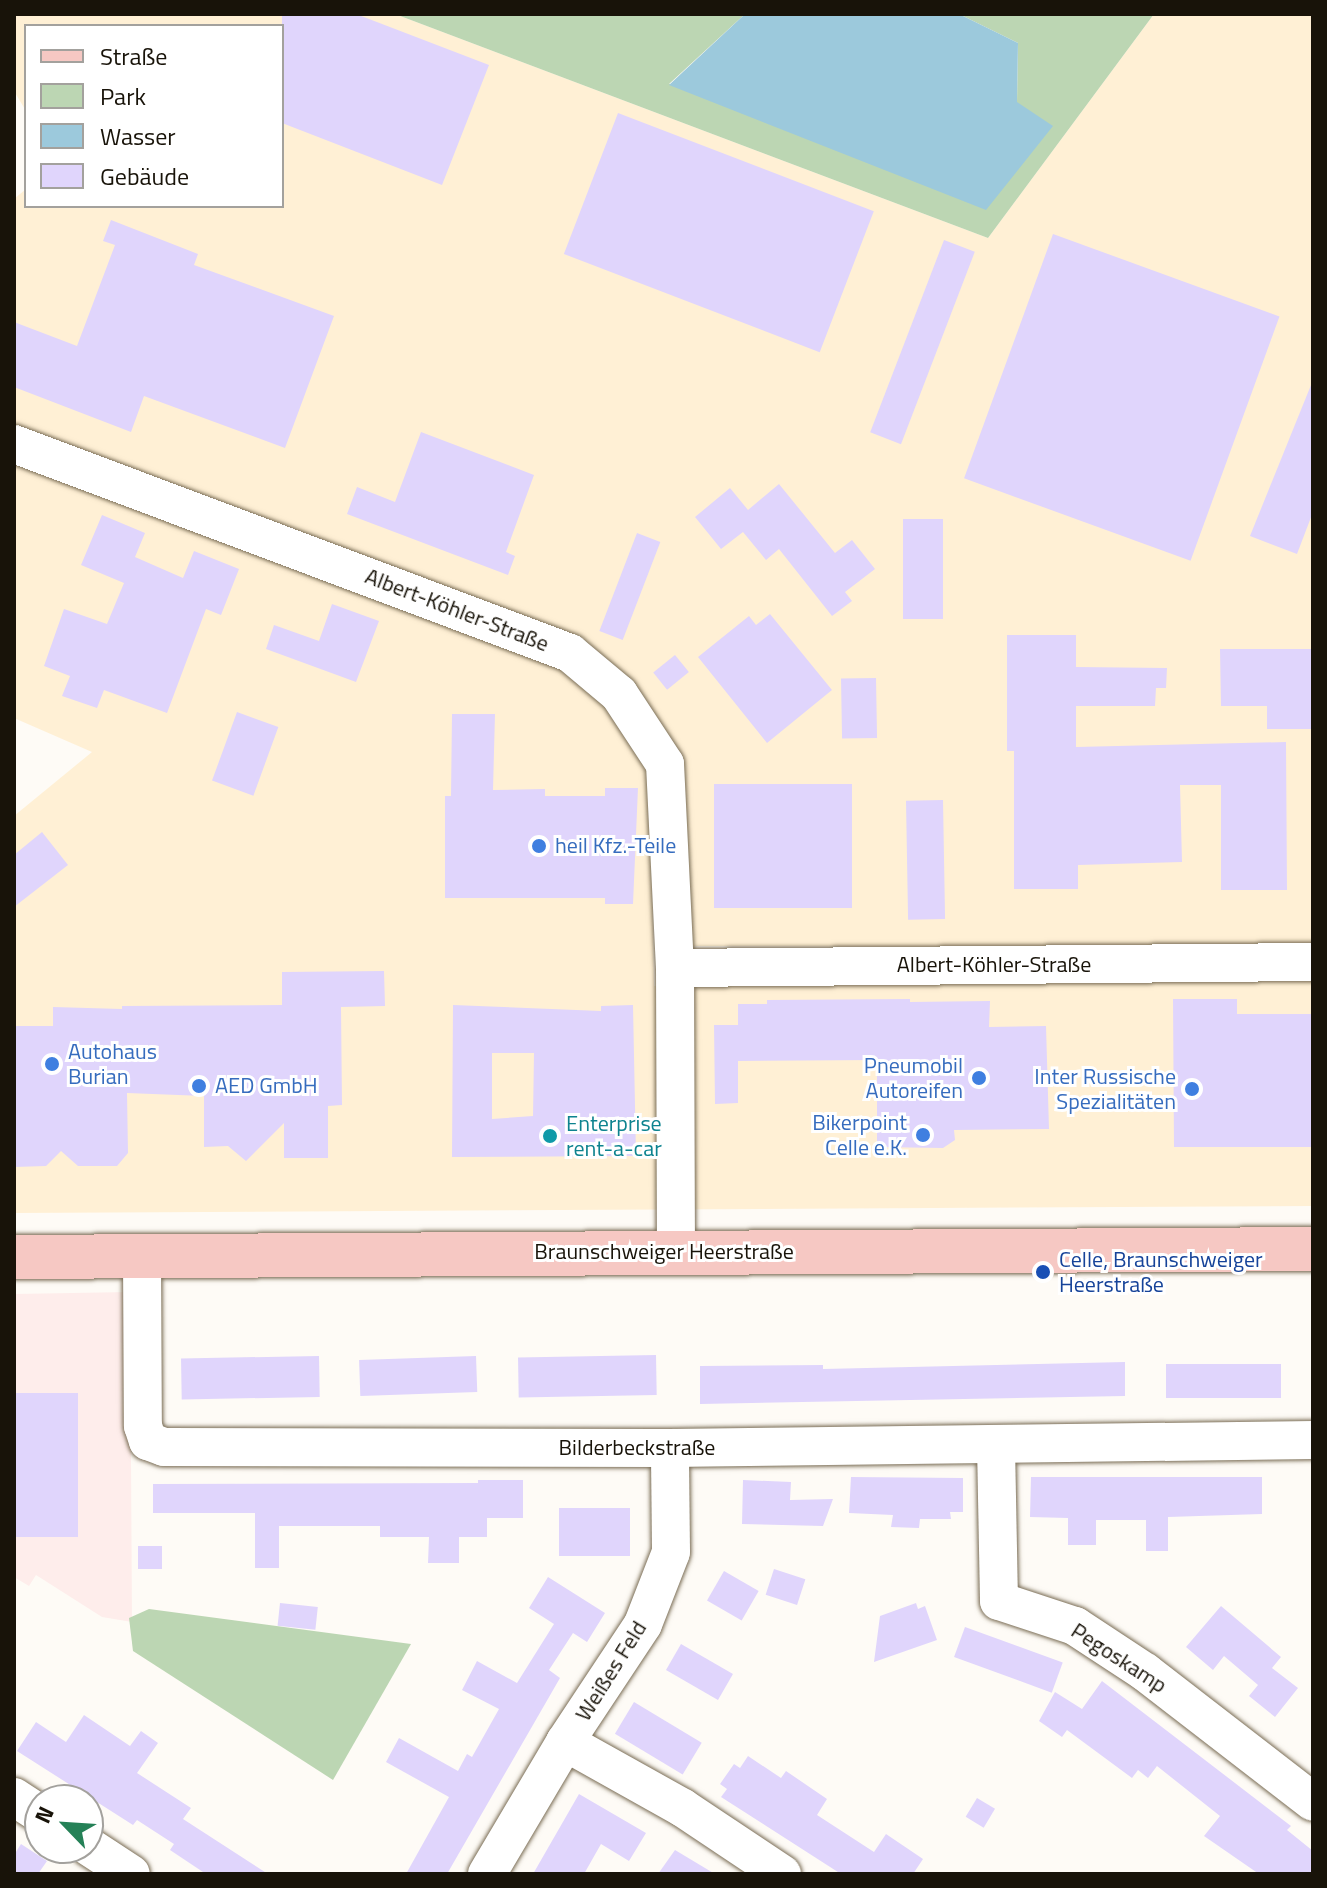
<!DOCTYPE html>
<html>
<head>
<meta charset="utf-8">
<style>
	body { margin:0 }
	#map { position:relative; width:1327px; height:1888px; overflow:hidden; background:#fefbf6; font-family:"Titillium Web",sans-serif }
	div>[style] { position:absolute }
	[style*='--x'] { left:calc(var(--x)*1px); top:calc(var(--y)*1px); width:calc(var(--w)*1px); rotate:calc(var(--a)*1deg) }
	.commercial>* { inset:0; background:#feedeb }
	.built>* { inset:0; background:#fff0d5 }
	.green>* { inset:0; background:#bcd6b3 }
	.water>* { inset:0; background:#9cc9dc }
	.building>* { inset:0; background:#e0d5fc; transform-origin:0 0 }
	.roads { filter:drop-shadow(0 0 2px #7a6d55) drop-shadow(0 0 2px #7a6d55) }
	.minor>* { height:38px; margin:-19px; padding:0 19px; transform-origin:19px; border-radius:19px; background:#fff }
	.major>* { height:44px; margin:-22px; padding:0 22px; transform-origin:22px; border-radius:22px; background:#f6c8c3 }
	.dots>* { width:22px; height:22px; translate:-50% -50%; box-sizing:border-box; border:4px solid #fff; border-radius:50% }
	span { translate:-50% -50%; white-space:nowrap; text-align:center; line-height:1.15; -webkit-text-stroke:6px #fff; paint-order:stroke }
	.street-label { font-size:22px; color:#181309 }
	.shop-label { font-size:22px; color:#366cbe }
	.left { translate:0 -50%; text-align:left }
	.right { translate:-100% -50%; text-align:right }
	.culture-label { font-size:22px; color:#0d838f }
	.transit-label { font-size:22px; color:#164399 }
	.frame { position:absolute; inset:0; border:16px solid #181309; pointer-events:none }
	.legend { position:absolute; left:24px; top:24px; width:260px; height:184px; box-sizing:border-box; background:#fff; border:2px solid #a3a19d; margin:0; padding:10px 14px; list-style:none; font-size:24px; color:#181309 }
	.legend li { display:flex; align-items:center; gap:16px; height:40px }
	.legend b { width:40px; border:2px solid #a3a19d }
	.north { position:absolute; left:24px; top:1784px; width:80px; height:80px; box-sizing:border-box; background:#fff; border:2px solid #a3a19d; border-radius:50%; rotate:295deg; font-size:22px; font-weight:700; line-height:32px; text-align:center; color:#181309 }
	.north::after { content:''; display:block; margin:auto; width:28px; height:36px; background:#258157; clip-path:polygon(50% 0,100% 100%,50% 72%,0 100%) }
</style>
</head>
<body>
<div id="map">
	<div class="commercial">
		<i style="clip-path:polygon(130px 1292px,132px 1622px,102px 1617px,36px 1575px,29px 1586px,14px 1577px,14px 1294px)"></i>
	</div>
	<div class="built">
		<i style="clip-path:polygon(14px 14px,395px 14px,988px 238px,1154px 14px,1313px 14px,1313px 948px,682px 946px,675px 759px,624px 681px,14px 426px,14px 199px,26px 189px,26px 206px,282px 206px,282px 26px,26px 26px,26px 111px,14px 91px)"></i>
		<i style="clip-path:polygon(14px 457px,564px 669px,611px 708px,650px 774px,654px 986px,1313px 980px,1313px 1206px,14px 1213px,14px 816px,92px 752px,14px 718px)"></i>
	</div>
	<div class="green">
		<i style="clip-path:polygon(395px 14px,745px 14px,669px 84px,1017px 102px,1018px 43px,959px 14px,1154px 14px,988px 238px)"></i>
		<i style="clip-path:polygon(149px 1609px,411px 1644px,333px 1780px,133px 1651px,129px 1618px)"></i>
	</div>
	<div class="water">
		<i style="clip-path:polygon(745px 14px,959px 14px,1018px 43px,1017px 102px,1053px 126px,986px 210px,669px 85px)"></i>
	</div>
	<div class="building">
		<i style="clip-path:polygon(282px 14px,356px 14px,489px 65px,442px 185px,282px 123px)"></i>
		<i style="left:618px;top:113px;width:274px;height:151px;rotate:21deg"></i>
		<i style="clip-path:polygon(111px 220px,198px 254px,194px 265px,334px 316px,285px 448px,144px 396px,131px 432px,14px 387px,14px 322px,77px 346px,115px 245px,103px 241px)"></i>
		<i style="left:1053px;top:234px;width:241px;height:260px;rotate:20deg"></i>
		<i style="left:944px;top:240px;width:33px;height:206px;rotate:21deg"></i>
		<i style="clip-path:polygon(1311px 385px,1313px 512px,1297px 554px,1250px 536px)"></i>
		<i style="clip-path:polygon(421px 432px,534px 475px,506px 552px,515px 556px,508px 575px,347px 514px,357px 487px,395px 502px)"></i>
		<i style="clip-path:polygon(779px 484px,835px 553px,852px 540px,875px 569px,845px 592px,852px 601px,832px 616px,779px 549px,766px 560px,743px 532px,721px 549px,695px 517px,730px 488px,748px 510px)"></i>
		<i style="clip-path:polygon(102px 515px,145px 533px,135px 557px,183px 578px,194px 551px,239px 569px,221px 615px,206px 609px,167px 713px,104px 690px,97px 708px,62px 696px,70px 676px,44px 666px,64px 609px,107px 624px,124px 583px,81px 565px)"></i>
		<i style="left:903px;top:519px;width:40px;height:100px"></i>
		<i style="left:637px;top:533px;width:25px;height:105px;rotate:21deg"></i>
		<i style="clip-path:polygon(332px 604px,379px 621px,356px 682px,266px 649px,274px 625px,319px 641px)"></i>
		<i style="clip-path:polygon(770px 614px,832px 690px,767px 743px,698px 657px,749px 616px,756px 625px)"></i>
		<i style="clip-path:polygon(1007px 635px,1076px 635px,1076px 667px,1167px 668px,1166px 688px,1156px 688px,1155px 706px,1076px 706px,1076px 747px,1286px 742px,1287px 890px,1221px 890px,1221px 785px,1180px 785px,1182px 862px,1078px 865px,1078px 889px,1014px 889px,1014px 751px,1007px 751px)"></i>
		<i style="clip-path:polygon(1220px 649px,1312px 649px,1312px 729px,1267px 729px,1267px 706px,1221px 706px)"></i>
		<i style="left:675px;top:655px;width:22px;height:28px;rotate:51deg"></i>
		<i style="left:876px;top:678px;width:60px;height:35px;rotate:89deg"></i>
		<i style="left:237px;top:712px;width:44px;height:73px;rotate:20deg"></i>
		<i style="clip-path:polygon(452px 714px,495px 714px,493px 790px,545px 789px,545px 796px,605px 796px,605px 788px,638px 788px,633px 904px,605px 904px,605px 898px,445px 898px,445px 796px,451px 796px)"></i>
		<i style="left:714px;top:784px;width:138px;height:124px"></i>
		<i style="left:943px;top:800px;width:119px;height:37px;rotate:89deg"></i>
		<i style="clip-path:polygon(42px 832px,68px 865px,14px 907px,14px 855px)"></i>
		<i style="clip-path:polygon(384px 971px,385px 1006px,341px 1007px,342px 1105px,328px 1106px,328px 1158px,284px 1158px,284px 1123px,246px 1161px,228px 1146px,204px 1147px,204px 1096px,127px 1093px,128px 1153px,117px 1166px,78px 1166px,61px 1151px,46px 1166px,14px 1167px,14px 1026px,53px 1026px,53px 1007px,122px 1009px,122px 1006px,282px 1005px,282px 972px)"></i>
		<i style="clip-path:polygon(910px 999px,910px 1002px,990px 1001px,989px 1027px,1046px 1026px,1049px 1129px,954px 1130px,955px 1140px,943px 1148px,877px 1147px,877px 1060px,738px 1061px,738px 1103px,715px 1104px,714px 1025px,738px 1025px,738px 1004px,767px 1004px,767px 1000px)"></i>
		<i style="clip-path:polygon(1173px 999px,1237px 999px,1237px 1014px,1313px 1014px,1313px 1147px,1174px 1147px)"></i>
		<i style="clip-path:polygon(evenodd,453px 1005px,601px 1011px,601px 1006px,633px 1005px,636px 1156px,452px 1157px,453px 1005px,492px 1053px,534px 1053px,533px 1116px,492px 1119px,492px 1053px)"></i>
		<i style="left:656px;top:1355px;width:40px;height:138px;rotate:89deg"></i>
		<i style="left:319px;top:1356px;width:41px;height:138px;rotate:89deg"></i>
		<i style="left:476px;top:1356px;width:36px;height:117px;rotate:88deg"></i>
		<i style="clip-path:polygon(1125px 1362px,1125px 1396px,700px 1404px,700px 1366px,823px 1365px,823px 1369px)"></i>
		<i style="left:1281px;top:1364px;width:34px;height:115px;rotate:90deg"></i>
		<i style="left:78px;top:1393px;width:144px;height:64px;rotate:90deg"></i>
		<i style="clip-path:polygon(851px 1477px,963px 1478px,963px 1512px,950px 1512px,951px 1519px,920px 1519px,919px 1528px,891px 1527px,893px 1515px,849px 1513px)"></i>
		<i style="clip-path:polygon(1031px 1477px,1262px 1477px,1262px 1514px,1168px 1517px,1168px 1551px,1146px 1551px,1146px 1520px,1096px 1520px,1096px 1545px,1068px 1545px,1068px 1518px,1030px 1517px)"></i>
		<i style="clip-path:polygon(478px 1480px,523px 1480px,523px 1518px,487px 1518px,487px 1537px,459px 1537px,459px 1563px,428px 1563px,429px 1537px,380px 1537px,380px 1526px,279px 1526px,279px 1568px,255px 1568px,255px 1513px,153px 1513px,153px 1484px,478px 1483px)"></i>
		<i style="clip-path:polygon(743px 1480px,791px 1482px,790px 1500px,833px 1499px,823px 1526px,742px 1524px)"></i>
		<i style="left:559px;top:1508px;width:71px;height:48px"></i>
		<i style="left:138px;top:1546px;width:24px;height:23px"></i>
		<i style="left:774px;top:1569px;width:33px;height:27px;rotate:18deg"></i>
		<i style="left:724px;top:1571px;width:40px;height:34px;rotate:30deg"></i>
		<i style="clip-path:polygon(548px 1577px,605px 1613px,587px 1642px,573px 1633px,549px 1670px,560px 1678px,447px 1874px,406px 1874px,449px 1797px,386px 1762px,399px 1738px,458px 1771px,467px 1754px,472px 1757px,499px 1709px,462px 1690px,477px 1661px,517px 1683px,554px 1624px,529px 1608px)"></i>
		<i style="left:280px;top:1603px;width:38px;height:23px;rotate:6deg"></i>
		<i style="clip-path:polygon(916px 1603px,918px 1609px,925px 1606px,937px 1640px,874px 1662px,880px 1616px)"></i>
		<i style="clip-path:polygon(1221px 1606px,1281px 1657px,1272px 1668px,1298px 1688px,1275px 1717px,1249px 1696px,1258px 1685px,1224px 1656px,1213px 1670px,1186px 1647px)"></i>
		<i style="left:965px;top:1627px;width:104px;height:32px;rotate:20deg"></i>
		<i style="left:681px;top:1644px;width:60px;height:30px;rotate:30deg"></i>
		<i style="clip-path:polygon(1102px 1681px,1291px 1826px,1287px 1830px,1313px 1851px,1313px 1874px,1259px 1874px,1204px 1836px,1220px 1816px,1157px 1766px,1148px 1778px,1138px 1770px,1132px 1778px,1067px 1730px,1062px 1737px,1039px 1721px,1055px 1692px,1082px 1709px)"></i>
		<i style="left:634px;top:1702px;width:79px;height:37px;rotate:31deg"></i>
		<i style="clip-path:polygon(84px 1715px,130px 1746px,141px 1731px,158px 1743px,137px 1773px,191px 1808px,183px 1819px,268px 1874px,206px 1874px,170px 1850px,174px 1844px,137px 1820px,133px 1825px,17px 1751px,36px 1722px,66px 1742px)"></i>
		<i style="clip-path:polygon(748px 1756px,781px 1778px,786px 1771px,827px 1799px,817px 1815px,874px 1852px,886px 1834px,923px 1859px,913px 1874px,841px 1874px,721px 1797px,727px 1789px,720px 1784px,734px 1764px,740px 1768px)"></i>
		<i style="clip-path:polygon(579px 1794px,646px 1833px,629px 1861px,601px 1844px,584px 1874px,533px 1874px)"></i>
		<i style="left:977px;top:1798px;width:21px;height:22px;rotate:31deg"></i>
		<i style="clip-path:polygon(21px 1844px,47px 1861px,38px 1874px,14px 1874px,14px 1855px)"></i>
		<i style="clip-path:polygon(675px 1850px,715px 1874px,658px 1874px)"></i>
	</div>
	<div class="roads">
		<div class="minor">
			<i style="--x:14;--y:444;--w:594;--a:20.6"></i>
			<i style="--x:570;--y:653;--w:64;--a:39.9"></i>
			<i style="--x:619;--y:694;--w:84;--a:56.7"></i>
			<i style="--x:665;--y:764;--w:204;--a:87.2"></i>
			<i style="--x:675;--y:968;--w:284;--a:89.8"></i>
			<i style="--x:675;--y:968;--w:638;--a:-0.54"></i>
			<i style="--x:142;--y:1257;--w:169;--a:89.7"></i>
			<i style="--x:143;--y:1426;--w:16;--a:72"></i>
			<i style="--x:148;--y:1441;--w:17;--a:21"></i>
			<i style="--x:164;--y:1447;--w:506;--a:0.11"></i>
			<i style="--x:670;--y:1448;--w:643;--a:-0.71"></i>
			<i style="--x:996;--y:1445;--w:156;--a:88.9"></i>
			<i style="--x:999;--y:1601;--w:80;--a:18.2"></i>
			<i style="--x:1075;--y:1626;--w:84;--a:33.3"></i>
			<i style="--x:1145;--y:1672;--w:212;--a:37.7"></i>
			<i style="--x:565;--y:1742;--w:135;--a:29.2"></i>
			<i style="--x:683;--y:1808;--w:119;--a:33.7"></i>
			<i style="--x:14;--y:1797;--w:31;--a:33"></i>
			<i style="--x:88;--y:1846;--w:51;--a:33.1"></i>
			<i style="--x:487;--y:1874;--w:153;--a:-59.4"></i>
			<i style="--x:565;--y:1742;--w:141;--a:-56.5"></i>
			<i style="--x:643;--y:1624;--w:77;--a:-68.7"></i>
			<i style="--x:671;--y:1552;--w:104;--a:-90.6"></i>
		</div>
		<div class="major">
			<i style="--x:14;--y:1257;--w:1299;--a:-0.35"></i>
		</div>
	</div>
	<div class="dots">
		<i style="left:539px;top:846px;background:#3f7fe0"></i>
		<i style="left:52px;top:1064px;background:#3f7fe0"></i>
		<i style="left:979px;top:1078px;background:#3f7fe0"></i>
		<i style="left:199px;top:1086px;background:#3f7fe0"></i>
		<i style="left:1192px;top:1089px;background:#3f7fe0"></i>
		<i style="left:923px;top:1135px;background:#3f7fe0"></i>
		<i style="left:550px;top:1136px;background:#0f9aa8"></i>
		<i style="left:1043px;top:1272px;background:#1a4fb4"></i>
	</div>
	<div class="street-label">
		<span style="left:457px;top:610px;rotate:21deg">Albert-Köhler-Straße</span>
		<span style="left:994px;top:965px">Albert-Köhler-Straße</span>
		<span style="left:664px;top:1252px">Braunschweiger Heerstraße</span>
		<span style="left:637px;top:1448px">Bilderbeckstraße</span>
		<span style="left:1119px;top:1658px;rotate:33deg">Pegoskamp</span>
		<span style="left:611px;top:1671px;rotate:-58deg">Weißes Feld</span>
	</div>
	<div class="shop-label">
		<span class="left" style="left:555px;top:846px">heil Kfz.-Teile</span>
		<span class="left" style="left:68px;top:1064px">Autohaus<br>Burian</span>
		<span class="right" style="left:963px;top:1078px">Pneumobil<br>Autoreifen</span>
		<span class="right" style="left:1176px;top:1089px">Inter Russische<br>Spezialitäten</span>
		<span class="left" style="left:215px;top:1086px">AED GmbH</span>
		<span class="right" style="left:907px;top:1135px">Bikerpoint<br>Celle e.K.</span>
	</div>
	<div class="culture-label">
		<span class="left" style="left:566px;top:1136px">Enterprise<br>rent-a-car</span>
	</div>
	<div class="transit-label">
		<span class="left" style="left:1059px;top:1272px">Celle, Braunschweiger<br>Heerstraße</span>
	</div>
	<div class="frame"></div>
	<ul class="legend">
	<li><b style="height:10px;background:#f6c8c3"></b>Straße</li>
	<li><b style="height:22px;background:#bcd6b3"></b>Park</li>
	<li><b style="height:22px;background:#9cc9dc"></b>Wasser</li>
	<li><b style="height:22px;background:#e0d5fc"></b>Gebäude</li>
	</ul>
	<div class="north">N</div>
</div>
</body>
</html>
